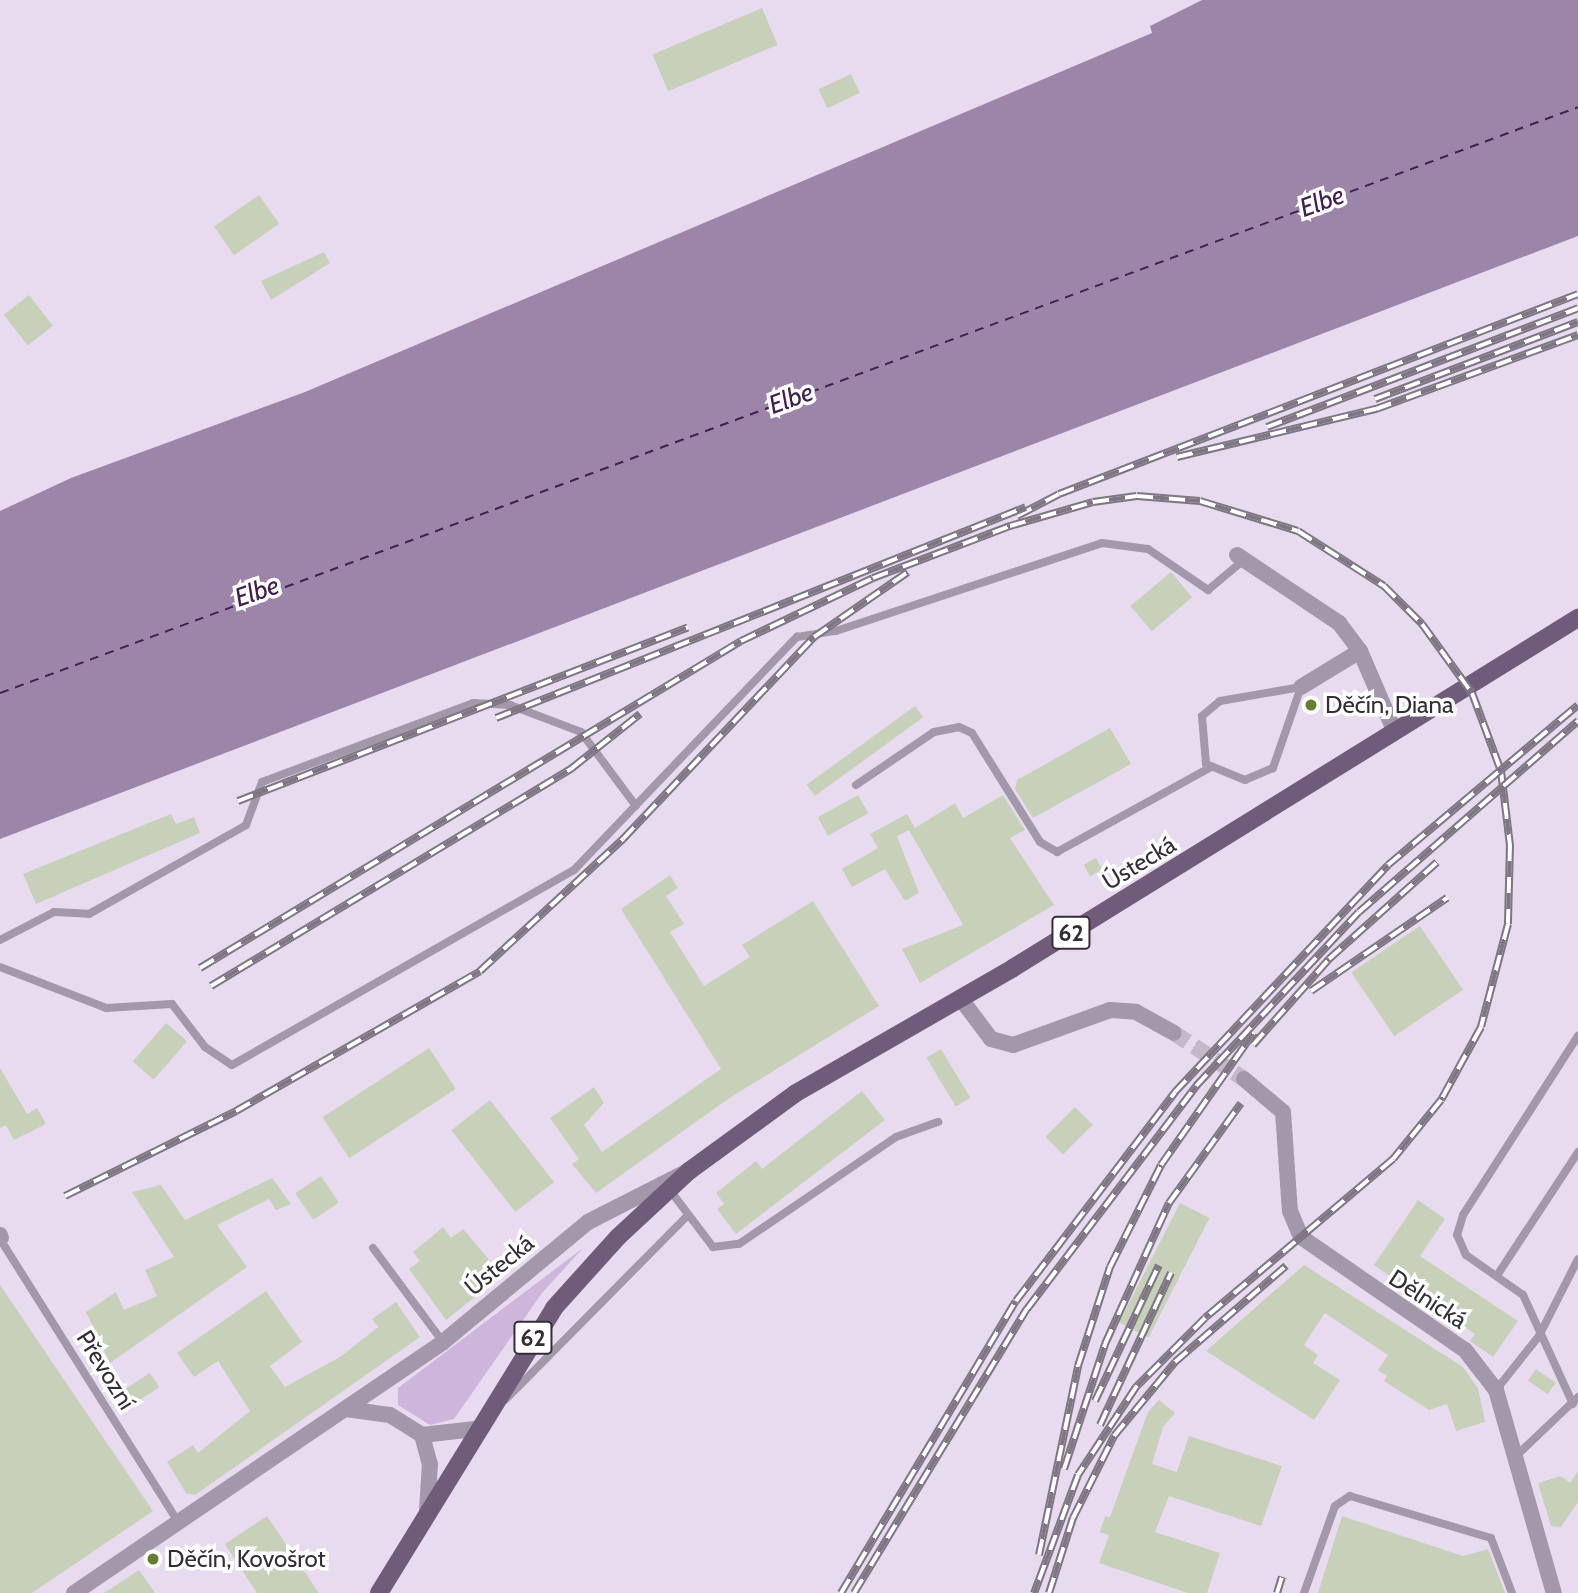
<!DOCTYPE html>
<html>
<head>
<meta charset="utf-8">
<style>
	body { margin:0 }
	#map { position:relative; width:1578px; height:1593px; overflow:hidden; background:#e8dbf0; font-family:Cabin,sans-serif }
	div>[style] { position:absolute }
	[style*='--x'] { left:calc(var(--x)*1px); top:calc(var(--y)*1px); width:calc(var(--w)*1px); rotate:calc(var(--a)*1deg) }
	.green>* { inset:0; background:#ceb5dc }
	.water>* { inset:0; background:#9d85aa }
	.ferry>* { height:2px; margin-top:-1px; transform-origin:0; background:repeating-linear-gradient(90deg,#412051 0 9px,transparent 0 16px) }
	.building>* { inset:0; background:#c7d1ba; transform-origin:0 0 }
	.street-tunnel>* { height:16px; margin-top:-8px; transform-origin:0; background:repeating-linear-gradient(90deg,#c4b8cb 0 16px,transparent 0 24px) }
	.lane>* { height:8px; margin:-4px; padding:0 4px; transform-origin:4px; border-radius:4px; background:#a398a9 }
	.street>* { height:16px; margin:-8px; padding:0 8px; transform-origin:8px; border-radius:8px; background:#a398a9 }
	.primary>* { height:18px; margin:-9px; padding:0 9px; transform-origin:9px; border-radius:9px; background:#705c7a }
	.rail>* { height:8px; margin-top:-4px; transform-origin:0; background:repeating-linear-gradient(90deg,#fff 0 16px,#7f7684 0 32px); box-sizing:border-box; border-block:2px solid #7f7684 }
	.dots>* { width:19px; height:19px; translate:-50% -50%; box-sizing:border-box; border:4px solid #fff; border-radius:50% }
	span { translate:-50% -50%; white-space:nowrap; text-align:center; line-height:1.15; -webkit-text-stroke:7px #fff; paint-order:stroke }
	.shield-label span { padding:2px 5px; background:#fff; border:2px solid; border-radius:5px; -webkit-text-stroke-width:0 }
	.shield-label { font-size:23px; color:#332d36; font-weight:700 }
	.poi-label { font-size:24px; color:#332d36 }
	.left { translate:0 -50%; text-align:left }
	.street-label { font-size:24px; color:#332d36 }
	.water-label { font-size:26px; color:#412051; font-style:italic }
</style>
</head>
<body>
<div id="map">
	<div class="green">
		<i style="clip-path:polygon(583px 1248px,542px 1293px,454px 1419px,430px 1425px,398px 1405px,398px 1388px)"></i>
	</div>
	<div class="water">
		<i style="clip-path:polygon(1202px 0,1578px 0,1578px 236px,0 839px,0 511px,71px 478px,305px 392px,1152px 33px,1150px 26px)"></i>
	</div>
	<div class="ferry">
		<i style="--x:0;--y:693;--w:1683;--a:-20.37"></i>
	</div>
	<div class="building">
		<i style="left:762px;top:8px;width:40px;height:119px;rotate:67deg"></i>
		<i style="left:851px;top:74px;width:21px;height:36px;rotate:65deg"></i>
		<i style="left:259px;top:195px;width:35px;height:55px;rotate:55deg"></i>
		<i style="clip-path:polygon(324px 252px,330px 263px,271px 300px,261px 281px)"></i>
		<i style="left:29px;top:295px;width:39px;height:32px;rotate:52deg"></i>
		<i style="left:1171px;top:572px;width:33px;height:53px;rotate:50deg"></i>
		<i style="left:915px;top:706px;width:14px;height:134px;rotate:54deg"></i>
		<i style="clip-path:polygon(1110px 728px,1131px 764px,1033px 818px,1015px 789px,1017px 780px)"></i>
		<i style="left:858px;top:795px;width:21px;height:46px;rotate:61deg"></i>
		<i style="clip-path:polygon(1003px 795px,1025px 830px,1010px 838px,1054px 905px,920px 983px,902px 949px,963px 925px,909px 830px,914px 828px,897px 836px,919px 893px,905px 901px,885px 869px,852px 887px,842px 869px,878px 848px,870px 834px,907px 814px,915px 828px,955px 803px,963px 818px)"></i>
		<i style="clip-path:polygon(171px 814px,176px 824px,194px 817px,200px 833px,36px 904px,23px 874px)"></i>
		<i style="left:1096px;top:858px;width:13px;height:14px;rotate:61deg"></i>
		<i style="clip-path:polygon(670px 875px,678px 888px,666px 896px,684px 924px,670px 932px,704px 986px,750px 957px,742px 945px,813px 901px,879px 1006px,731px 1097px,596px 1193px,572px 1164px,579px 1159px,550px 1118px,594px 1087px,604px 1103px,584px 1125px,602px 1152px,721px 1069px,621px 909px)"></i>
		<i style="left:1420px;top:926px;width:77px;height:83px;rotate:56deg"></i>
		<i style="left:166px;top:1023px;width:28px;height:51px;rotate:41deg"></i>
		<i style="left:429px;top:1048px;width:49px;height:127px;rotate:57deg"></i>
		<i style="left:941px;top:1049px;width:57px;height:17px;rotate:59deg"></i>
		<i style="clip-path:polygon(0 1068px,27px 1114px,37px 1108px,46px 1124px,14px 1140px,6px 1125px,0 1128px)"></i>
		<i style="clip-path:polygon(862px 1091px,885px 1120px,736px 1234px,717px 1209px,724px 1204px,716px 1193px,756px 1161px,762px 1169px)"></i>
		<i style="left:490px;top:1100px;width:104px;height:49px;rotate:52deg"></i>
		<i style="left:1075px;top:1107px;width:25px;height:42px;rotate:45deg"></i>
		<i style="left:321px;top:1176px;width:32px;height:31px;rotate:56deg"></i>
		<i style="clip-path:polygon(272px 1178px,291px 1204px,276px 1210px,269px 1199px,217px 1225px,247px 1267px,110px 1363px,86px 1312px,116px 1292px,124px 1310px,157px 1296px,145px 1270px,174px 1257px,132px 1192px,161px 1185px,185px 1220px)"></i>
		<i style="clip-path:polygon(1418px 1200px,1445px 1219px,1420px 1256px,1518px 1321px,1493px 1357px,1470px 1341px,1475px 1334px,1374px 1265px)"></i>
		<i style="left:1180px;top:1203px;width:33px;height:134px;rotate:27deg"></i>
		<i style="clip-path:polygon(443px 1227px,451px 1238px,463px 1229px,497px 1269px,489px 1275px,495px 1281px,446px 1320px,409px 1269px,420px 1261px,413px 1252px)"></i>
		<i style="clip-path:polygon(1304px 1265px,1463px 1367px,1478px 1388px,1485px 1422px,1456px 1431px,1447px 1404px,1429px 1410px,1384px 1381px,1387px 1376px,1378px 1370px,1388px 1355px,1325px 1313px,1304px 1345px,1318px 1355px,1313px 1363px,1340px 1380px,1314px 1420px,1206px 1351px)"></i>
		<i style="clip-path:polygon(0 1285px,153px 1511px,32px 1593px,0 1593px)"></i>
		<i style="clip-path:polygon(266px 1291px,302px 1342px,270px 1366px,285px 1387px,340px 1357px,378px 1327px,372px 1319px,396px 1302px,420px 1337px,195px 1495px,186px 1493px,167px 1462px,193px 1445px,198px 1453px,250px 1411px,218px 1361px,194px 1377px,177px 1353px)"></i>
		<i style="left:1536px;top:1369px;width:24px;height:14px;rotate:35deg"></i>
		<i style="left:150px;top:1373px;width:17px;height:32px;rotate:57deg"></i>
		<i style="clip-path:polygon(1159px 1400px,1175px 1413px,1163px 1427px,1152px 1464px,1177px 1472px,1189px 1436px,1282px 1466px,1261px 1526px,1169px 1496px,1155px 1532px,1220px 1553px,1207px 1593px,1188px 1593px,1099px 1563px,1109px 1535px,1100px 1532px,1105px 1516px,1110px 1517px,1148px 1412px)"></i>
		<i style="clip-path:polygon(1578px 1471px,1578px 1502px,1561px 1527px,1551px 1526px,1538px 1483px,1561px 1476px,1570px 1483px)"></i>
		<i style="clip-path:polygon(267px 1516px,319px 1593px,257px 1593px,225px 1544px)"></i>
		<i style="clip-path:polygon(1342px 1516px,1463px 1556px,1488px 1549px,1505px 1593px,1318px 1593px)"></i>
		<i style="clip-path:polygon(139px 1570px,155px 1593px,104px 1593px)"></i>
	</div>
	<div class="street-tunnel">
		<i style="--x:1174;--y:1033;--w:84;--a:33.3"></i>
	</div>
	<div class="lane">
		<i style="--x:1301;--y:687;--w:86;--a:109.1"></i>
		<i style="--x:1273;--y:768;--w:30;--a:157"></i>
		<i style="--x:1245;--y:780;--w:42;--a:-157.7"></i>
		<i style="--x:1206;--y:764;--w:48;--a:-94.8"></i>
		<i style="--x:1202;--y:716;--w:23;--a:-40"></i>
		<i style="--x:1220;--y:701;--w:82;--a:-9.8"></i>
		<i style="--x:856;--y:785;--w:94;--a:-34.2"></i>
		<i style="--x:934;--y:732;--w:25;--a:-11"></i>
		<i style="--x:959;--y:727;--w:14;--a:25"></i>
		<i style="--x:972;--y:733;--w:128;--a:58"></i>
		<i style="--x:1040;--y:842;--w:20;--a:30"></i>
		<i style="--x:1057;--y:852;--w:176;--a:-28.9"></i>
		<i style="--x:0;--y:940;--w:61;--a:-27.4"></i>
		<i style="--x:54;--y:912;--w:35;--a:3"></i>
		<i style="--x:89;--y:914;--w:180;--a:-29.5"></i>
		<i style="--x:246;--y:825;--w:46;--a:-69.6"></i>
		<i style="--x:262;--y:782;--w:225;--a:-20.5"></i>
		<i style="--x:473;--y:703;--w:37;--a:3"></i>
		<i style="--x:510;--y:705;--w:76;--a:20.8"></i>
		<i style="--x:581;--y:732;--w:92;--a:53.4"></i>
		<i style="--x:0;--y:967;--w:114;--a:21.1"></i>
		<i style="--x:106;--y:1008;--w:66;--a:-3.5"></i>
		<i style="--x:172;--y:1004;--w:54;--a:52.5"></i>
		<i style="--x:205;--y:1047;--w:32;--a:34"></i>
		<i style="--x:232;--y:1065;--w:394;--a:-29.7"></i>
		<i style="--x:574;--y:870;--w:323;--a:-46.3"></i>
		<i style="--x:797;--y:637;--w:39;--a:-9"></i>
		<i style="--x:836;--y:631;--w:280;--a:-18.3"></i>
		<i style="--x:1102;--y:543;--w:46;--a:7.4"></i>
		<i style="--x:1148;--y:549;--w:73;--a:34.3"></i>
		<i style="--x:1208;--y:590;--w:48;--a:-40"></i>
		<i style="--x:669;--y:1189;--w:73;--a:52.8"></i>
		<i style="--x:713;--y:1247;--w:26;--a:-7"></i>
		<i style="--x:739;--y:1244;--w:190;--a:-34.3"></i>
		<i style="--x:896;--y:1137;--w:45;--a:-19.7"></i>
		<i style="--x:0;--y:1239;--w:336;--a:57.8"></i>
		<i style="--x:373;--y:1248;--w:117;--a:53.3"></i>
		<i style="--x:1498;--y:1274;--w:146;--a:-56.7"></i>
		<i style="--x:1496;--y:1390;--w:69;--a:-51.5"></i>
		<i style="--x:1539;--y:1336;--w:86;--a:-63.1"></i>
		<i style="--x:505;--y:1400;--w:260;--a:-45.3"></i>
		<i style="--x:1573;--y:1404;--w:120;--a:-114.6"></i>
		<i style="--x:1523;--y:1295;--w:70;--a:-144.9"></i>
		<i style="--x:1466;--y:1255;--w:22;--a:-114"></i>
		<i style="--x:1457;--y:1235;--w:21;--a:-73"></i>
		<i style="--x:1463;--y:1215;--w:213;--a:-57.3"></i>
		<i style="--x:1514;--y:1458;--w:88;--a:-43.6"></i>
		<i style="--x:1304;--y:1593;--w:92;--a:-70.4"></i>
		<i style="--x:1335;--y:1506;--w:18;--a:-34"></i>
		<i style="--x:1350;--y:1496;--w:147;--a:16.6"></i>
		<i style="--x:1491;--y:1538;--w:59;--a:69.1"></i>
	</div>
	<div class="street">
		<i style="--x:1237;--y:555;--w:123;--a:33.7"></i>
		<i style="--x:1339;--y:623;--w:35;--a:53"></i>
		<i style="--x:1360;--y:651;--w:86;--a:66.7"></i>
		<i style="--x:1301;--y:687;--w:69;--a:-31.4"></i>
		<i style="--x:961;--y:999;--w:50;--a:53.1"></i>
		<i style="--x:991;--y:1039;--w:23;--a:15"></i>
		<i style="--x:1013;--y:1045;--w:103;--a:-19.8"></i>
		<i style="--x:1110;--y:1010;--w:26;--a:4"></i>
		<i style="--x:1136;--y:1012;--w:43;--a:28.9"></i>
		<i style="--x:1244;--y:1079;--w:51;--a:40.2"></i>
		<i style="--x:1283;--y:1112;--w:99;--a:86"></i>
		<i style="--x:1290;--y:1211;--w:28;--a:67"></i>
		<i style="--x:1301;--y:1237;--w:199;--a:34.6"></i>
		<i style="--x:1465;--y:1350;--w:51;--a:52.2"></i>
		<i style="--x:1496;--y:1390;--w:211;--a:74.1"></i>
		<i style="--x:0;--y:1235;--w:3;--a:72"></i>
		<i style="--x:346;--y:1409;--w:44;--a:7.8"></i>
		<i style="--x:390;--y:1415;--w:38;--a:32"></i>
		<i style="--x:422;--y:1435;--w:30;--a:75"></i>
		<i style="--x:430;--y:1464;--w:47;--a:93.7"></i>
		<i style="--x:422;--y:1435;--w:53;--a:-6.5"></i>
		<i style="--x:74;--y:1593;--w:446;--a:-34.2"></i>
		<i style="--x:443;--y:1342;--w:188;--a:-39.6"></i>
		<i style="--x:588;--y:1222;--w:112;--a:-27"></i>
	</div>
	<div class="primary">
		<i style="--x:379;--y:1593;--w:334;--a:-58.4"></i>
		<i style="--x:554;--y:1308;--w:96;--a:-48"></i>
		<i style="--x:618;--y:1237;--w:97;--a:-42.9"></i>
		<i style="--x:689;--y:1171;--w:132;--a:-36.1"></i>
		<i style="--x:796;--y:1093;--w:250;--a:-29.9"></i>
		<i style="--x:1013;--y:968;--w:665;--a:-31.78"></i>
	</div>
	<div class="rail">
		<i style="--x:1375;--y:399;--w:217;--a:-20.8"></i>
		<i style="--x:1267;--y:427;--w:333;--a:-20.9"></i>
		<i style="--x:1177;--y:457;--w:205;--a:-13.6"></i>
		<i style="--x:1376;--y:409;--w:215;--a:-20.1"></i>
		<i style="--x:1017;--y:516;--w:47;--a:-27.6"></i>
		<i style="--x:1059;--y:494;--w:556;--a:-21.07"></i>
		<i style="--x:496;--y:718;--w:570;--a:-21.71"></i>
		<i style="--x:238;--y:801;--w:482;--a:-21.1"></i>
		<i style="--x:200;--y:968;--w:632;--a:-31.15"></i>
		<i style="--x:741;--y:641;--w:146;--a:-25.5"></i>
		<i style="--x:873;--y:578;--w:147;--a:-20.8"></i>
		<i style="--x:1010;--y:526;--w:86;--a:-16.1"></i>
		<i style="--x:1093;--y:502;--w:44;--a:-7.8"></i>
		<i style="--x:1137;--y:496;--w:63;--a:4.5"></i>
		<i style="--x:1200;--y:501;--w:102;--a:17"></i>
		<i style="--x:1298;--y:531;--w:102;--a:32.6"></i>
		<i style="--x:1384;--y:586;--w:54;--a:45"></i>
		<i style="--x:1422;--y:624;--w:85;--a:54.1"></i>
		<i style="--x:1472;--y:693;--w:83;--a:69.6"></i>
		<i style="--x:1501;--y:771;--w:75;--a:83.1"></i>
		<i style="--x:1510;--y:845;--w:79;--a:91.5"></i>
		<i style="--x:1508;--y:924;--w:106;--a:104.7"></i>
		<i style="--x:1481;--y:1027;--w:83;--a:118.7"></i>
		<i style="--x:1441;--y:1100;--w:76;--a:129.1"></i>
		<i style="--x:1393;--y:1159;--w:246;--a:139.8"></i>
		<i style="--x:1205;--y:1318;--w:98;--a:135"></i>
		<i style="--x:1136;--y:1387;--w:105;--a:123.4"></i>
		<i style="--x:1078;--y:1475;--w:126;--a:110.4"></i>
		<i style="--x:211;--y:986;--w:422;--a:-31.1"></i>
		<i style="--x:572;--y:768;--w:87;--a:-38.5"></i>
		<i style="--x:1311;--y:991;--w:165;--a:-34.4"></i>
		<i style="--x:1253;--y:1045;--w:115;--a:-48.5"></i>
		<i style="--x:1329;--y:959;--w:145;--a:-41.9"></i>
		<i style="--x:65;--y:1196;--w:191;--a:-26.4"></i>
		<i style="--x:236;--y:1111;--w:281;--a:-29.8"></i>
		<i style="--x:480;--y:971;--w:195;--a:-42.7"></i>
		<i style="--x:623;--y:839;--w:278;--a:-46.6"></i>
		<i style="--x:814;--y:637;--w:114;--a:-34.7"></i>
		<i style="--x:1095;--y:1401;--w:150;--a:-64.8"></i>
		<i style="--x:1100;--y:1425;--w:168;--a:-65"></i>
		<i style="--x:1064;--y:1469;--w:132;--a:-71.8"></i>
		<i style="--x:1105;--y:1344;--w:155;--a:-65.6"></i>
		<i style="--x:1169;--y:1203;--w:123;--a:-54.2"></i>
		<i style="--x:1039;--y:1555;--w:193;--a:-78.3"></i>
		<i style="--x:1078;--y:1366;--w:104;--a:-72.1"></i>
		<i style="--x:1110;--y:1267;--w:114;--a:-63.4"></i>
		<i style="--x:1161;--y:1165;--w:162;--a:-55"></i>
		<i style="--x:841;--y:1593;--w:340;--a:-59.1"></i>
		<i style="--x:1016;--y:1301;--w:263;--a:-52.7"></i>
		<i style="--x:1175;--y:1092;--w:311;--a:-46.8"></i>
		<i style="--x:1388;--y:865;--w:248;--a:-40.1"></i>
		<i style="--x:854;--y:1593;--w:333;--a:-58.7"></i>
		<i style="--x:1027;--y:1309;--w:280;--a:-52.8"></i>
		<i style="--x:1196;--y:1086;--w:238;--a:-46.9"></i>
		<i style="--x:1359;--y:912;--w:291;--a:-41.1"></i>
		<i style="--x:1049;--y:1593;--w:79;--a:-72.3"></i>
		<i style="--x:1073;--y:1518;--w:92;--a:-63.4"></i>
		<i style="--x:1114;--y:1436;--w:96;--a:-50.5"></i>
		<i style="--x:1175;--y:1362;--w:147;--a:-40.9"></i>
		<i style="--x:1277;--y:1593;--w:17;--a:-73"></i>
	</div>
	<div class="dots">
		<i style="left:1311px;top:705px;background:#647e32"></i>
		<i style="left:153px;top:1559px;background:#647e32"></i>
	</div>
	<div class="shield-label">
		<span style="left:1071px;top:933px">62</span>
		<span style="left:533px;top:1338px">62</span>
	</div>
	<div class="poi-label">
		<span class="left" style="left:1325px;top:705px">Děčín, Diana</span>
		<span class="left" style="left:167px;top:1559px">Děčín, Kovošrot</span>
	</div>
	<div class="street-label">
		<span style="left:1139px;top:863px;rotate:-31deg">Ústecká</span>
		<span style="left:499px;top:1265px;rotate:-39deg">Ústecká</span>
		<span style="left:1428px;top:1299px;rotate:33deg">Dělnická</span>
		<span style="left:106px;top:1370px;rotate:58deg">Převozní</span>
	</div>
	<div class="water-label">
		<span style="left:1322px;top:202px;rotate:-20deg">Elbe</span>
		<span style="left:791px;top:399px;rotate:-20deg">Elbe</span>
		<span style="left:257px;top:592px;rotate:-19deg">Elbe</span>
	</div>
</div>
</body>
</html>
